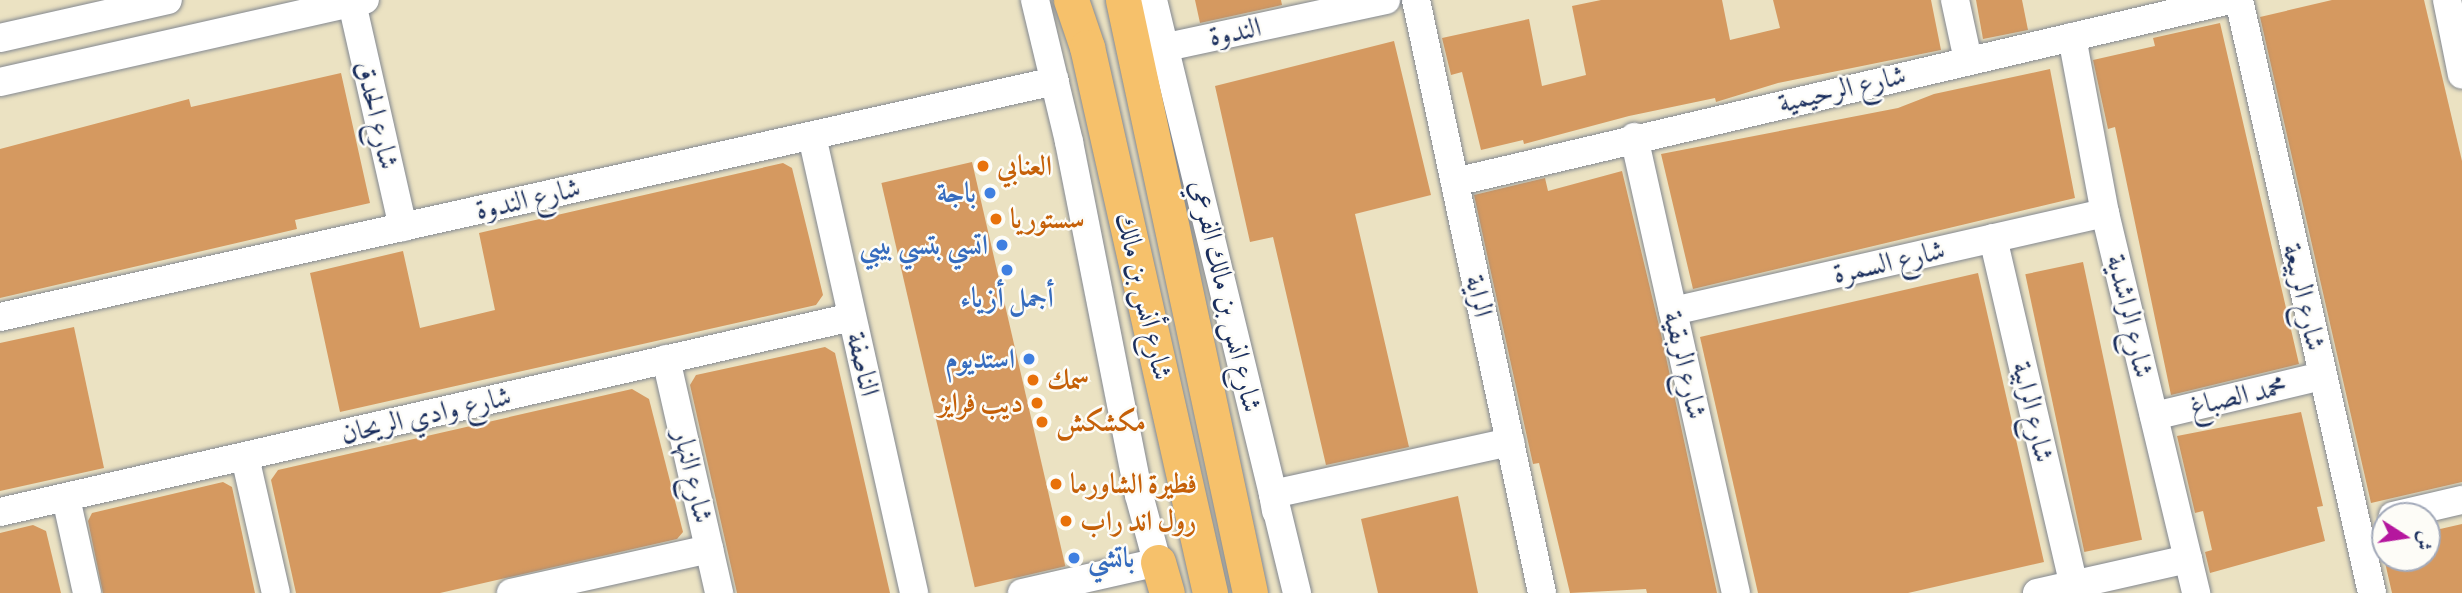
<!DOCTYPE html>
<html>
<head>
<meta charset="utf-8">
<style>
	body { margin:0 }
	#map { position:relative; width:2462px; height:593px; overflow:hidden; background:#ebe2c2; font-family:Alegreya,Amiri,serif }
	div>[style] { position:absolute }
	[style*='--x'] { left:calc(var(--x)*1px); top:calc(var(--y)*1px); width:calc(var(--w)*1px); rotate:calc(var(--a)*1deg) }
	.building>* { inset:0; background:#d59960; transform-origin:0 0 }
	.roads { filter:drop-shadow(0 0 2px #838890) drop-shadow(0 0 2px #838890) }
	.minor>* { height:28px; margin:-14px; padding:0 14px; transform-origin:14px; border-radius:14px; background:#fff }
	.major>* { height:35px; margin:-17.5px; padding:0 17.5px; transform-origin:17.5px; border-radius:17.5px; background:#f6c16b }
	.dots>* { width:19px; height:19px; translate:-50% -50%; box-sizing:border-box; border:4px solid #fdfcf7; border-radius:50% }
	span { translate:-50% -50%; white-space:nowrap; text-align:center; line-height:1.15; -webkit-text-stroke:5px #fdfcf7; paint-order:stroke }
	.street-label { font-size:28px; color:#1b2f5e }
	.food-label { font-size:28px; color:#c56008; font-weight:700 }
	.left { translate:0 -50%; text-align:left }
	.right { translate:-100% -50%; text-align:right }
	.shop-label { font-size:28px; color:#366cbe; font-weight:700 }
	.north { position:absolute; left:2371px; top:502px; width:70px; height:70px; box-sizing:border-box; background:#fdfcf7; border:2px solid #a3aaba; border-radius:50%; rotate:102deg; font-size:19px; font-weight:700; line-height:28px; text-align:center; color:#1b2f5e }
	.north::after { content:''; display:block; margin:auto; width:24px; height:32px; background:#b5179e; clip-path:polygon(50% 0,100% 100%,50% 72%,0 100%) }
</style>
</head>
<body>
<div id="map">
	<div class="building">
		<i style="clip-path:polygon(1195px 0,1281px 0,1282px 5px,1200px 23px)"></i>
		<i style="clip-path:polygon(1601px 0,1722px 0,1730px 40px,1780px 28px,1773px 0,1931px 0,1941px 50px,1778px 83px,1716px 102px,1715px 98px,1629px 116px,1524px 144px,1523px 140px,1481px 150px,1462px 72px,1451px 75px,1442px 38px,1529px 19px,1542px 86px,1586px 75px,1572px 6px)"></i>
		<i style="clip-path:polygon(1976px 0,2022px 0,2028px 30px,1983px 39px)"></i>
		<i style="clip-path:polygon(2332px 0,2424px 0,2462px 161px,2462px 482px,2371px 503px,2260px 17px)"></i>
		<i style="clip-path:polygon(2220px 23px,2299px 364px,2171px 395px,2115px 127px,2108px 129px,2093px 60px,2155px 46px,2153px 38px)"></i>
		<i style="clip-path:polygon(1394px 41px,1431px 195px,1355px 214px,1409px 447px,1326px 465px,1273px 237px,1250px 242px,1215px 86px)"></i>
		<i style="clip-path:polygon(2050px 69px,2075px 198px,1693px 289px,1661px 154px,1898px 108px,1934px 94px)"></i>
		<i style="clip-path:polygon(341px 73px,370px 203px,295px 220px,297px 229px,0 298px,0 149px,189px 99px,191px 107px)"></i>
		<i style="left:972px;top:162px;width:415px;height:93px;rotate:77deg"></i>
		<i style="clip-path:polygon(783px 163px,792px 168px,809px 237px,823px 295px,816px 305px,340px 412px,310px 273px,403px 251px,420px 328px,495px 310px,479px 233px)"></i>
		<i style="clip-path:polygon(1622px 171px,1661px 334px,1717px 593px,1647px 593px,1646px 589px,1570px 593px,1539px 463px,1533px 464px,1525px 428px,1474px 195px,1545px 178px,1548px 191px)"></i>
		<i style="left:2083px;top:262px;width:284px;height:59px;rotate:78deg"></i>
		<i style="clip-path:polygon(1978px 273px,2044px 562px,1908px 593px,1758px 593px,1700px 337px)"></i>
		<i style="clip-path:polygon(74px 327px,104px 468px,0 491px,0 343px)"></i>
		<i style="clip-path:polygon(825px 347px,835px 353px,890px 593px,737px 593px,690px 385px,696px 375px)"></i>
		<i style="clip-path:polygon(632px 389px,649px 399px,683px 532px,677px 539px,440px 593px,296px 593px,271px 480px,278px 470px)"></i>
		<i style="clip-path:polygon(2301px 412px,2323px 506px,2317px 507px,2325px 541px,2210px 573px,2205px 552px,2212px 550px,2203px 511px,2195px 513px,2177px 436px)"></i>
		<i style="clip-path:polygon(223px 482px,232px 487px,255px 593px,103px 593px,88px 521px,92px 513px)"></i>
		<i style="clip-path:polygon(1458px 496px,1478px 593px,1378px 593px,1361px 519px)"></i>
		<i style="clip-path:polygon(2462px 524px,2462px 593px,2392px 593px,2384px 558px,2427px 558px,2427px 532px)"></i>
		<i style="clip-path:polygon(33px 525px,46px 531px,61px 593px,0 593px,0 533px)"></i>
	</div>
	<div class="roads">
		<div class="minor">
			<i style="--x:1035;--y:0;--w:146;--a:76.5"></i>
			<i style="--x:1069;--y:142;--w:360;--a:78.8"></i>
			<i style="--x:1139;--y:495;--w:88;--a:74.9"></i>
			<i style="--x:1153;--y:0;--w:610;--a:76.35"></i>
			<i style="--x:1416;--y:0;--w:606;--a:78"></i>
			<i style="--x:1955;--y:0;--w:61;--a:77.8"></i>
			<i style="--x:2239;--y:0;--w:608;--a:77.36"></i>
			<i style="--x:2447;--y:0;--w:76;--a:78.7"></i>
			<i style="--x:352;--y:3;--w:230;--a:77.2"></i>
			<i style="--x:2072;--y:37;--w:179;--a:79.4"></i>
			<i style="--x:2105;--y:213;--w:391;--a:76.5"></i>
			<i style="--x:0;--y:38;--w:172;--a:-12.7"></i>
			<i style="--x:1167;--y:47;--w:224;--a:-12.1"></i>
			<i style="--x:0;--y:82;--w:374;--a:-12.7"></i>
			<i style="--x:812;--y:136;--w:468;--a:77.4"></i>
			<i style="--x:1634;--y:137;--w:467;--a:77.4"></i>
			<i style="--x:1455;--y:182;--w:796;--a:-13.22"></i>
			<i style="--x:1993;--y:238;--w:356;--a:76.9"></i>
			<i style="--x:1673;--y:311;--w:443;--a:-12.8"></i>
			<i style="--x:0;--y:317;--w:1081;--a:-12.61"></i>
			<i style="--x:666;--y:359;--w:240;--a:77.2"></i>
			<i style="--x:2154;--y:416;--w:173;--a:-13.4"></i>
			<i style="--x:245;--y:457;--w:139;--a:77.2"></i>
			<i style="--x:66;--y:498;--w:97;--a:77.5"></i>
			<i style="--x:1276;--y:511;--w:17;--a:-100"></i>
			<i style="--x:1273;--y:494;--w:243;--a:-12.4"></i>
			<i style="--x:0;--y:512;--w:874;--a:-12.89"></i>
			<i style="--x:2393;--y:516;--w:71;--a:-13.1"></i>
			<i style="--x:511;--y:593;--w:203;--a:-12.5"></i>
			<i style="--x:1022;--y:593;--w:139;--a:-12.8"></i>
			<i style="--x:2037;--y:593;--w:155;--a:-12.7"></i>
		</div>
		<div class="major">
			<i style="--x:1071;--y:0;--w:50;--a:71.2"></i>
			<i style="--x:1087;--y:47;--w:560;--a:77.3"></i>
			<i style="--x:1123;--y:0;--w:606;--a:77.91"></i>
			<i style="--x:1158;--y:562;--w:32;--a:74"></i>
		</div>
	</div>
	<div class="dots">
		<i style="left:983px;top:166px;background:#e8710a"></i>
		<i style="left:990px;top:193px;background:#3f7fe0"></i>
		<i style="left:996px;top:219px;background:#e8710a"></i>
		<i style="left:1002px;top:245px;background:#3f7fe0"></i>
		<i style="left:1007px;top:270px;background:#3f7fe0"></i>
		<i style="left:1029px;top:359px;background:#3f7fe0"></i>
		<i style="left:1033px;top:380px;background:#e8710a"></i>
		<i style="left:1037px;top:403px;background:#e8710a"></i>
		<i style="left:1042px;top:422px;background:#e8710a"></i>
		<i style="left:1056px;top:484px;background:#e8710a"></i>
		<i style="left:1066px;top:521px;background:#e8710a"></i>
		<i style="left:1074px;top:558px;background:#3f7fe0"></i>
	</div>
	<div class="street-label">
		<span style="left:1235px;top:32px;rotate:-12deg">الندوة</span>
		<span style="left:1842px;top:89px;rotate:-13deg">شارع الرحيمية</span>
		<span style="left:377px;top:115px;rotate:77deg">شارع الحدق</span>
		<span style="left:528px;top:199px;rotate:-13deg">شارع الندوة</span>
		<span style="left:1889px;top:262px;rotate:-13deg">شارع السمرة</span>
		<span style="left:1144px;top:296px;rotate:77deg">شارع أنس بن مالك</span>
		<span style="left:1226px;top:296px;rotate:77deg">شارع انس بن مالك الفرعي</span>
		<span style="left:1479px;top:296px;rotate:78deg">الراية</span>
		<span style="left:2304px;top:297px;rotate:77deg">شارع الربيعة</span>
		<span style="left:2130px;top:316px;rotate:77deg">شارع الراشدية</span>
		<span style="left:863px;top:364px;rotate:77deg">الناصفة</span>
		<span style="left:1685px;top:365px;rotate:77deg">شارع الربقية</span>
		<span style="left:2238px;top:396px;rotate:-13deg">محمد الصباغ</span>
		<span style="left:2033px;top:412px;rotate:77deg">شارع الرابية</span>
		<span style="left:426px;top:415px;rotate:-13deg">شارع وادي الريحان</span>
		<span style="left:693px;top:476px;rotate:77deg">شارع النهار</span>
	</div>
	<div class="food-label">
		<span class="left" style="left:997px;top:166px">العنابي</span>
		<span class="left" style="left:1010px;top:219px">سستوريا</span>
		<span class="left" style="left:1047px;top:380px">سمك</span>
		<span class="right" style="left:1023px;top:403px">ديب فرايز</span>
		<span class="left" style="left:1056px;top:422px">مكشكش</span>
		<span class="left" style="left:1070px;top:484px">فطيرة الشاورما</span>
		<span class="left" style="left:1080px;top:521px">رول اند راب</span>
	</div>
	<div class="shop-label">
		<span class="right" style="left:976px;top:193px">باجة</span>
		<span class="right" style="left:988px;top:245px">اتسي بتسي بيبي</span>
		<span style="left:1007px;top:298px">أجمل أزياء</span>
		<span class="right" style="left:1015px;top:359px">استديوم</span>
		<span class="left" style="left:1088px;top:558px">باتشي</span>
	</div>
	<div class="north">ش</div>
</div>
</body>
</html>
